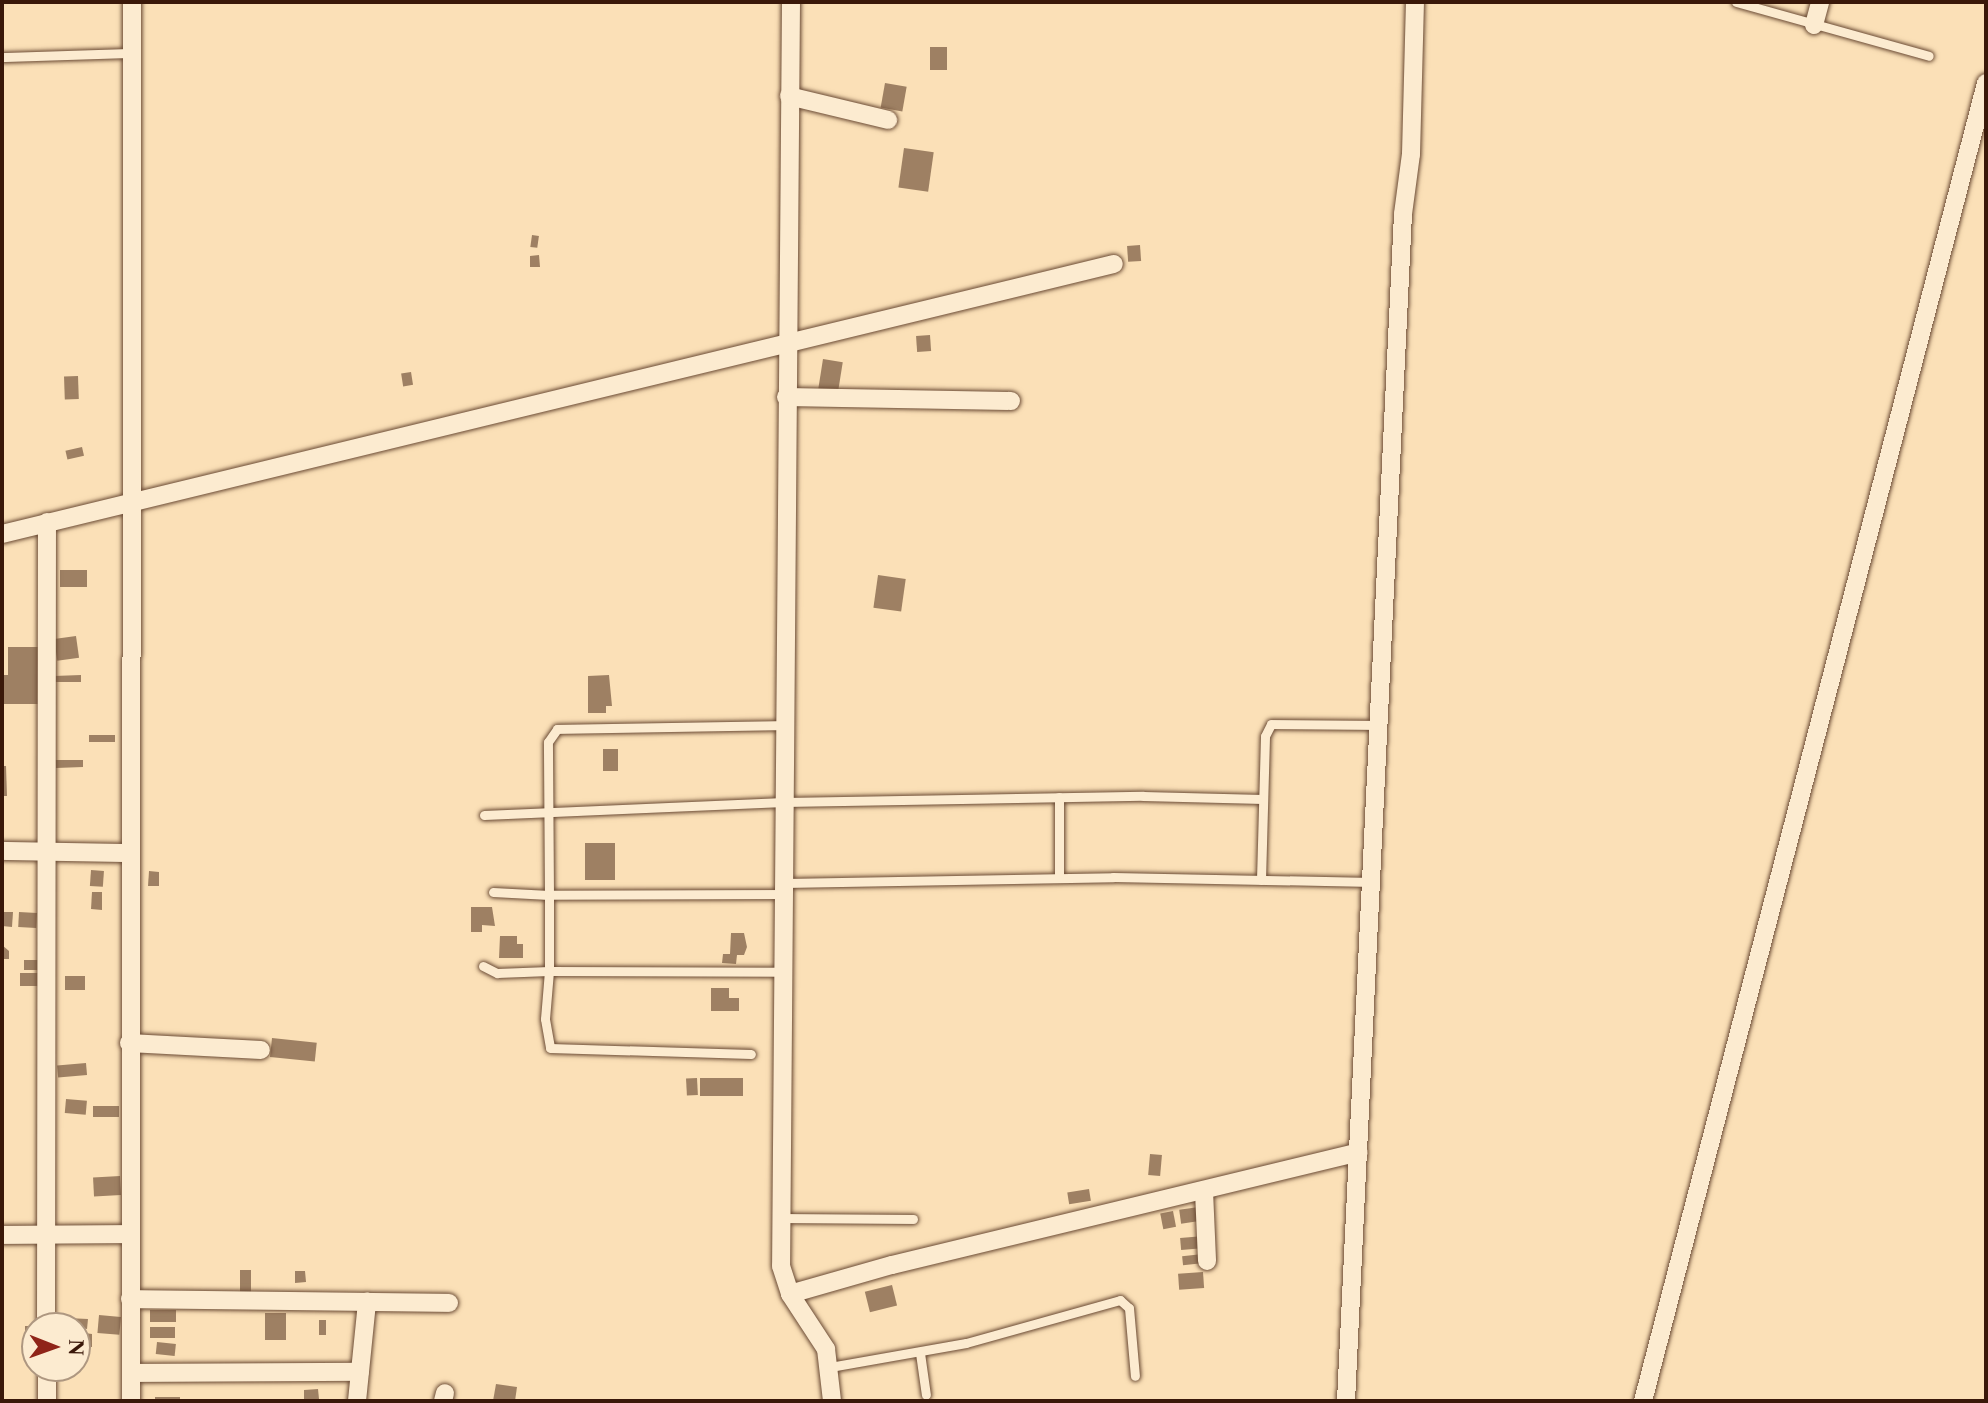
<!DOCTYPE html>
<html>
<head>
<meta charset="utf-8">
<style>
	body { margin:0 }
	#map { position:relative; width:1988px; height:1403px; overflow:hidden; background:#fbe0b7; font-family:"Libre Caslon Text",serif }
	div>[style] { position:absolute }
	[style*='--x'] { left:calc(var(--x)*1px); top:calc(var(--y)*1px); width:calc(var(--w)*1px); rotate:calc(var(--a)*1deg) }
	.building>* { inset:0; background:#9e8063; transform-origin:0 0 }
	.roads { filter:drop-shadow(0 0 2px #6a4a34) drop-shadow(0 0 2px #6a4a34) }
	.lane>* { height:9px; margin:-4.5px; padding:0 4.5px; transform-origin:4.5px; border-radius:4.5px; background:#fcebd0 }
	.street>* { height:18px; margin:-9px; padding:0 9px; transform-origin:9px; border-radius:9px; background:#fcebd0 }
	span { translate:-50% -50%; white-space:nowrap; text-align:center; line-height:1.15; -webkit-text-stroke:6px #fcebd0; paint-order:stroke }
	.frame { position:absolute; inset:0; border:4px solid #3a1809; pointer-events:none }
	.north { position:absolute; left:21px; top:1312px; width:70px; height:70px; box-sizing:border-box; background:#fcebd0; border:2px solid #ae9780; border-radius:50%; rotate:91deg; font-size:19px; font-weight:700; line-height:28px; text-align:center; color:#3a1809 }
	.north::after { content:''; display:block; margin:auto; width:24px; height:32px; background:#8f2418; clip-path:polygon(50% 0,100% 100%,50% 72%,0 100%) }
</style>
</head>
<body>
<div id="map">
	<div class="building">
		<i style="left:930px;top:47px;width:17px;height:23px"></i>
		<i style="left:885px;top:83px;width:22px;height:25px;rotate:10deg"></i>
		<i style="left:904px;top:148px;width:30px;height:40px;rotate:8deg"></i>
		<i style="left:532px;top:235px;width:7px;height:12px;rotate:8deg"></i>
		<i style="left:1140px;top:245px;width:16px;height:13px;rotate:86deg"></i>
		<i style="clip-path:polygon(539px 255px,540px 267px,530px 267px,530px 256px)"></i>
		<i style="left:930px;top:335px;width:16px;height:14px;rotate:86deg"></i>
		<i style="left:823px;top:359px;width:20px;height:30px;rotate:9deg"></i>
		<i style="left:411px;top:372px;width:13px;height:10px;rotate:81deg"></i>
		<i style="left:78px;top:376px;width:23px;height:14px;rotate:88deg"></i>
		<i style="left:82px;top:447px;width:9px;height:17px;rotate:77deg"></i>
		<i style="left:60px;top:570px;width:27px;height:17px"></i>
		<i style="left:878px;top:575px;width:28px;height:33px;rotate:8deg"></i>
		<i style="left:76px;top:636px;width:22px;height:22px;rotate:82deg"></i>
		<i style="clip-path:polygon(8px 647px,41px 647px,40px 704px,3px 704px,2px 675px,8px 675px)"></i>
		<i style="clip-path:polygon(81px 675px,81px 682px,55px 682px,54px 676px)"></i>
		<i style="clip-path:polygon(609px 675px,612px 706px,606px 706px,606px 713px,588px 713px,588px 676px)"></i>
		<i style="left:89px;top:735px;width:26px;height:7px"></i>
		<i style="left:603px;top:749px;width:15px;height:22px"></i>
		<i style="clip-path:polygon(55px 760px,83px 760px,83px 767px,56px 768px)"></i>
		<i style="clip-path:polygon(2px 766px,6px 766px,7px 796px,2px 796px)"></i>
		<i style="left:585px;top:843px;width:30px;height:37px"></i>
		<i style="left:91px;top:870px;width:13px;height:16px;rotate:4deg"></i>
		<i style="clip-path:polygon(149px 871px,159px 872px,159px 886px,148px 886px)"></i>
		<i style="clip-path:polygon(92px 892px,102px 892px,102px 910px,91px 909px)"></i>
		<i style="clip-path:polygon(471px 907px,492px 907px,495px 926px,482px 925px,482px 932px,471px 932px)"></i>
		<i style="clip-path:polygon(2px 912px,13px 912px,12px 927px,2px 926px)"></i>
		<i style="left:19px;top:912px;width:18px;height:15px;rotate:3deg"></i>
		<i style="clip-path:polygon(731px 933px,744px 933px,747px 947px,744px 955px,737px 955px,736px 964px,722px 963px,723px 954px,730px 954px)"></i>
		<i style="clip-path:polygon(500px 936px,517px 936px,517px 944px,523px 944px,523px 958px,499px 958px)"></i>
		<i style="clip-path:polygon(2px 945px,9px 951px,9px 959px,2px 959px)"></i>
		<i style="left:24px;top:960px;width:18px;height:10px"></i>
		<i style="left:20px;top:973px;width:19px;height:13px"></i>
		<i style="left:65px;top:976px;width:20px;height:14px"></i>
		<i style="clip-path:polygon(711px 988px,729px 988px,729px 998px,739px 998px,739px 1011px,711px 1011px)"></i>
		<i style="left:272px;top:1038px;width:45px;height:19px;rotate:6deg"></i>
		<i style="left:86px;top:1063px;width:12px;height:29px;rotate:85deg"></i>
		<i style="left:697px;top:1078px;width:17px;height:11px;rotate:87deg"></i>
		<i style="left:700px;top:1078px;width:43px;height:18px"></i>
		<i style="left:66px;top:1099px;width:21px;height:14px;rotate:5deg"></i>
		<i style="left:93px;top:1106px;width:26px;height:11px"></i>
		<i style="left:1150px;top:1154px;width:12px;height:21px;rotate:5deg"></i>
		<i style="left:120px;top:1176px;width:19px;height:27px;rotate:87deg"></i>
		<i style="left:1089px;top:1189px;width:12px;height:22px;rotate:81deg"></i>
		<i style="left:1199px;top:1207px;width:14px;height:20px;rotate:82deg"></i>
		<i style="left:1173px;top:1211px;width:16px;height:13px;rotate:79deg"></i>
		<i style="left:1204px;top:1236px;width:12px;height:24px;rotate:85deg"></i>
		<i style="left:1203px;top:1254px;width:9px;height:21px;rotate:84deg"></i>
		<i style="left:240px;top:1270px;width:11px;height:22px"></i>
		<i style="clip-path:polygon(295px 1271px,305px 1271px,306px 1282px,295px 1283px)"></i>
		<i style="left:1203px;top:1272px;width:16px;height:25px;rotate:86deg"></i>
		<i style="left:892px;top:1285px;width:21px;height:28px;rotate:76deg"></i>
		<i style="left:176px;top:1310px;width:12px;height:26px;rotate:90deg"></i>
		<i style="left:265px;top:1313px;width:21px;height:27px"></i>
		<i style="left:99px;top:1315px;width:22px;height:18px;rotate:5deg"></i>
		<i style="clip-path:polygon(67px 1318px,88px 1319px,87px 1329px,66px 1326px)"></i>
		<i style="left:319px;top:1320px;width:7px;height:15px"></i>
		<i style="left:25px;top:1326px;width:10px;height:12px"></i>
		<i style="left:150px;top:1327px;width:25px;height:11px"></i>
		<i style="clip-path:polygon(77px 1332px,92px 1334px,92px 1347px,77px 1346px)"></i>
		<i style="left:157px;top:1342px;width:19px;height:12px;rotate:6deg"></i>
		<i style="clip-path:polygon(496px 1384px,517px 1387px,515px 1401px,493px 1401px)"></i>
		<i style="clip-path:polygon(318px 1389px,319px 1399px,304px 1401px,304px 1390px)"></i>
		<i style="left:155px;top:1397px;width:25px;height:4px"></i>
	</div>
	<div class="roads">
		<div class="lane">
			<i style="--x:1736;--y:2;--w:200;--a:15.6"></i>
			<i style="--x:2;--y:57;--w:130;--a:-1.8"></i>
			<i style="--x:484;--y:815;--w:300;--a:-2.5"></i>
			<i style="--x:784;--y:802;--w:359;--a:-1"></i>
			<i style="--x:1143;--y:796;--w:120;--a:1.4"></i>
			<i style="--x:1059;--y:878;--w:81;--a:-90"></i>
			<i style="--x:1261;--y:880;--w:144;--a:-88.4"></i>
			<i style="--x:1265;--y:736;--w:13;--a:-63"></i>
			<i style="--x:1271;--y:724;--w:108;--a:0.5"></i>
			<i style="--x:784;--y:883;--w:329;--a:-1"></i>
			<i style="--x:1113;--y:877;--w:260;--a:1.1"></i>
			<i style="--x:493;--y:892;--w:56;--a:3.1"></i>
			<i style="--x:549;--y:895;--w:76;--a:90"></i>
			<i style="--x:549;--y:971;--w:235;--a:0.2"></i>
			<i style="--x:784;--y:894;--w:235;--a:179.8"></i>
			<i style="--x:549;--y:895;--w:153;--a:-90.4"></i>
			<i style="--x:548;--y:742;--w:16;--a:-55"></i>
			<i style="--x:557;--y:729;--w:228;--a:-1"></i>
			<i style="--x:483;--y:966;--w:16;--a:27"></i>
			<i style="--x:497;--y:973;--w:52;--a:-2.2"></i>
			<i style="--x:549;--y:971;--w:48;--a:94.8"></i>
			<i style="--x:545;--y:1019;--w:29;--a:80"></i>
			<i style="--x:550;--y:1048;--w:201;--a:1.7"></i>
			<i style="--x:782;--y:1218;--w:131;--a:0.4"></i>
			<i style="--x:920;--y:1353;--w:42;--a:81.9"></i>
			<i style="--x:830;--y:1367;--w:138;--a:-10"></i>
			<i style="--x:966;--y:1343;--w:160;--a:-15.6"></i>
			<i style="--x:1120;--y:1300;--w:12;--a:42"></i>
			<i style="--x:1129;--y:1308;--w:68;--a:85"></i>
		</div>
		<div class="street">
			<i style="--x:791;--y:2;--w:1264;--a:90.45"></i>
			<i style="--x:781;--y:1266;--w:29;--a:72"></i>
			<i style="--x:790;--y:1294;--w:66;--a:56.8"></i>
			<i style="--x:826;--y:1349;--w:52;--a:83.4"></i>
			<i style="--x:1814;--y:25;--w:24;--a:-75"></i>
			<i style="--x:789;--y:96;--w:102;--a:13.6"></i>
			<i style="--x:786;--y:397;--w:225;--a:1"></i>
			<i style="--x:2;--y:534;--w:1144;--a:-13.65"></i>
			<i style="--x:2;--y:851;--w:128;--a:0.9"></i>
			<i style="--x:129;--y:1043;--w:132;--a:3"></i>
			<i style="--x:1204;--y:1191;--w:70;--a:87.5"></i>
			<i style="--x:2;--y:1235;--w:128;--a:-0.4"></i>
			<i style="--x:790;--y:1294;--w:106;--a:-15.9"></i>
			<i style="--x:892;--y:1265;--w:480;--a:-13.6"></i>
			<i style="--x:130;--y:1299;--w:319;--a:0.7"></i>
			<i style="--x:46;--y:1326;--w:804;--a:-89.93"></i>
			<i style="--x:47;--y:1368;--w:33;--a:90"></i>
			<i style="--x:131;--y:1373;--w:229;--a:-0.3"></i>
			<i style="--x:131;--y:1401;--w:1399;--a:-89.96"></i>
			<i style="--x:357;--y:1401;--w:100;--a:-84.2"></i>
			<i style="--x:443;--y:1401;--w:8;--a:-76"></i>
			<i style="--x:1346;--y:1401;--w:1188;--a:-87.25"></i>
			<i style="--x:1403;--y:214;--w:61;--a:-82.4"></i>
			<i style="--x:1411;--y:154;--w:152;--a:-88.5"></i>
			<i style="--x:1643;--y:1401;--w:1362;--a:-75.41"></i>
		</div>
	</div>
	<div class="frame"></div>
	<div class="north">N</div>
</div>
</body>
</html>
